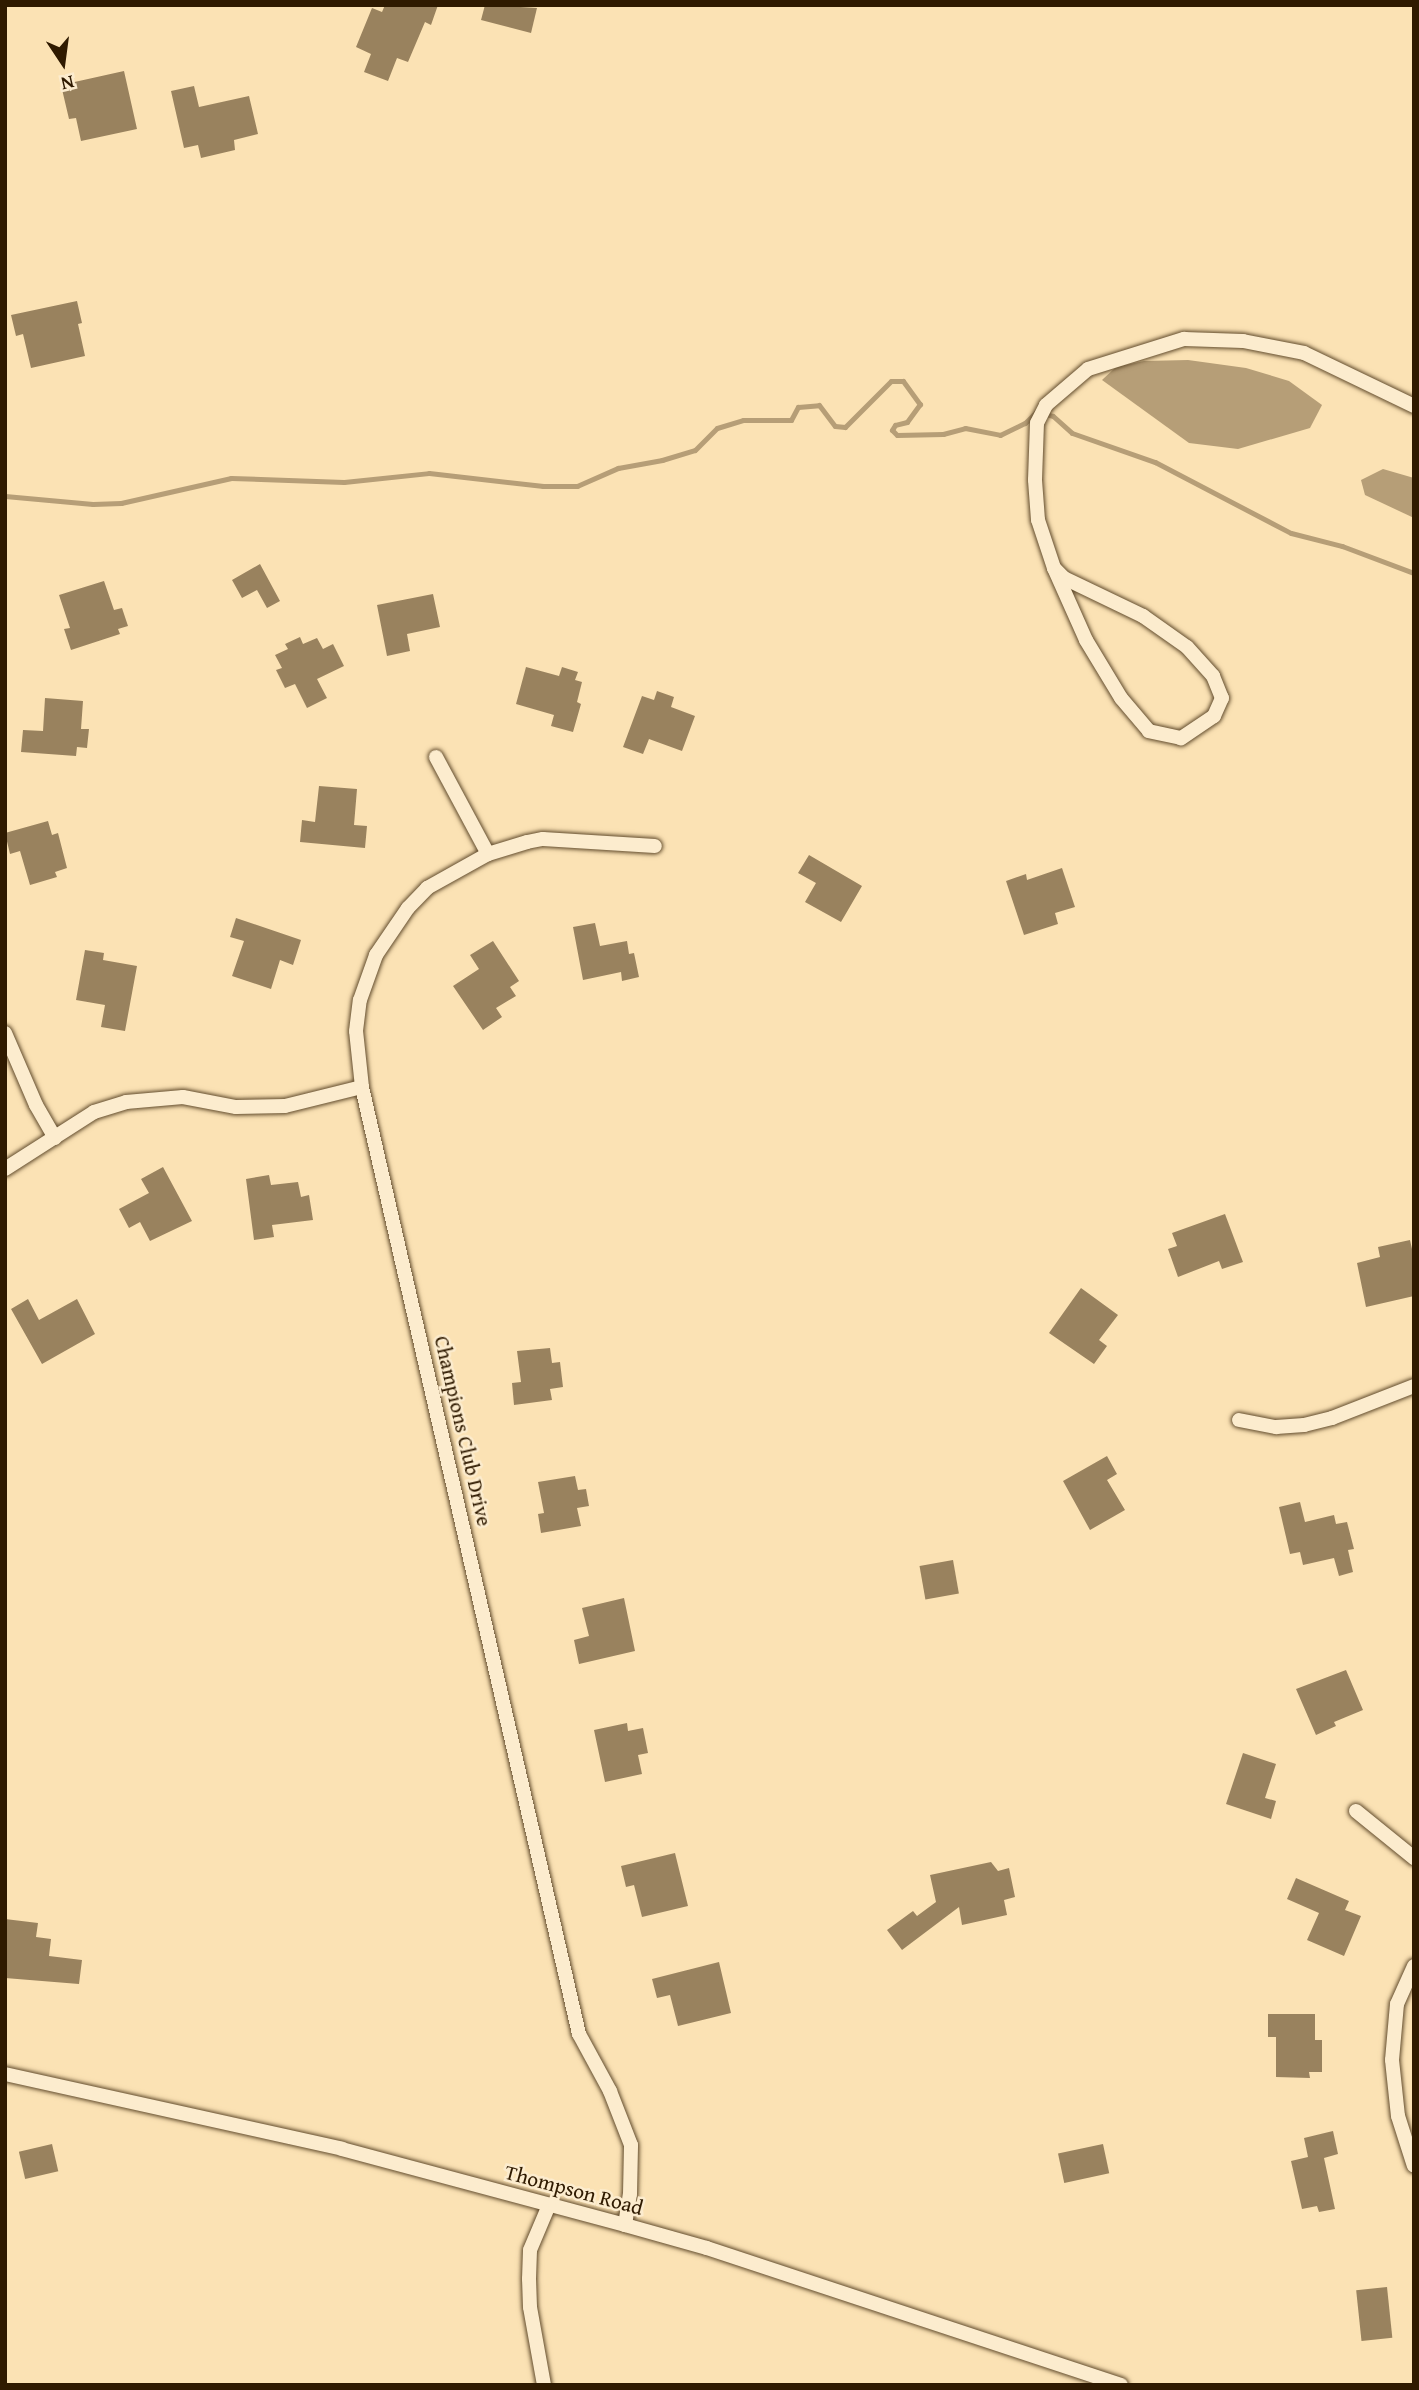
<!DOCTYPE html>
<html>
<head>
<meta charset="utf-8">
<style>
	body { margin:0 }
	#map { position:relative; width:1419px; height:2390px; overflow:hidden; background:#fbe2b4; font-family:"Gentium Book Plus",serif }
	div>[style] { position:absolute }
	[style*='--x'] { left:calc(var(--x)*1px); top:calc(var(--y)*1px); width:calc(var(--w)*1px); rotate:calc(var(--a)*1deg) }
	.water>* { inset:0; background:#b69e77 }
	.stream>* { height:5px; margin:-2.5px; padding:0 2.5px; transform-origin:2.5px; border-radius:2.5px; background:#b69e77 }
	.building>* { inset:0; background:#99825e; transform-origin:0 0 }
	.roads { filter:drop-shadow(0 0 2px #624c2d) drop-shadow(0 0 2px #624c2d) }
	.street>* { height:14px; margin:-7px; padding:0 7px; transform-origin:7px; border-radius:7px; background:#fcecce }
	span { translate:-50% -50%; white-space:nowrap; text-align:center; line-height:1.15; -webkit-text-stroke:5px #fcecce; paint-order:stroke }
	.street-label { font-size:21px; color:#2f1a00 }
	.frame { position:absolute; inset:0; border:7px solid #2f1a00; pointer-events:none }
	.north { position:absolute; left:28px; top:28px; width:70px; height:70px; -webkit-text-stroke:5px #fcecce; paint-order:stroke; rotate:167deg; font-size:19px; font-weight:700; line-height:28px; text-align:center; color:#2f1a00 }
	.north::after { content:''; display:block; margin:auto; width:24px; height:32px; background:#2f1a00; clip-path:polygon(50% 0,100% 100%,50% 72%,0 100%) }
</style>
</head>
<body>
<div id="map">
	<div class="water">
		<i style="clip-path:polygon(1188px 360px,1246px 368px,1289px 381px,1322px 405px,1310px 428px,1238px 449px,1189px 443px,1102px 380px,1116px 367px,1144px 361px)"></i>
		<i style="clip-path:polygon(1383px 469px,1414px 478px,1414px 518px,1365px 495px,1361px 480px)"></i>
	</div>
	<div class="stream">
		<i style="--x:5;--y:496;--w:88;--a:5.2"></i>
		<i style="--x:93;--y:504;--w:28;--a:-2"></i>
		<i style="--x:121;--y:503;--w:113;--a:-12.8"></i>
		<i style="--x:231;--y:478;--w:113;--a:2"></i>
		<i style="--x:344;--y:482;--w:85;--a:-6"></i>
		<i style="--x:429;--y:473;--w:115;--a:6.5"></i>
		<i style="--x:543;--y:486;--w:34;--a:0"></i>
		<i style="--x:577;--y:486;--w:45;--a:-23.7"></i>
		<i style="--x:618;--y:468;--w:45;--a:-10.3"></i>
		<i style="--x:662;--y:460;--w:34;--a:-17"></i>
		<i style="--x:695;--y:450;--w:31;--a:-45"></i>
		<i style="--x:717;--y:428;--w:27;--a:-17"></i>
		<i style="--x:743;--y:420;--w:48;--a:0"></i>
		<i style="--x:791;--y:420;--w:15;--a:-62"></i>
		<i style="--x:798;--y:407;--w:21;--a:-5"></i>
		<i style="--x:819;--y:405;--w:26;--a:53"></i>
		<i style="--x:835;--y:426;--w:10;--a:6"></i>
		<i style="--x:845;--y:427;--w:65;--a:-45"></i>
		<i style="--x:891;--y:381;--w:12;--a:0"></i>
		<i style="--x:903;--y:381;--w:29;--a:54"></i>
		<i style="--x:920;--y:404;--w:22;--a:126"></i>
		<i style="--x:907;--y:422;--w:12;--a:166"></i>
		<i style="--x:895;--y:425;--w:6;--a:121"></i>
		<i style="--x:892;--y:430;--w:7;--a:45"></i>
		<i style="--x:897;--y:435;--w:46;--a:-1.2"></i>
		<i style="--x:943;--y:434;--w:23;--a:-15"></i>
		<i style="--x:965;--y:428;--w:36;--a:11"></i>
		<i style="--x:1000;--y:435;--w:28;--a:-26"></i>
		<i style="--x:1025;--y:423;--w:16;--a:-45"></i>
		<i style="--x:1036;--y:412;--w:17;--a:13"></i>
		<i style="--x:1053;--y:416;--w:25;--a:42"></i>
		<i style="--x:1072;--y:433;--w:88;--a:19.3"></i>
		<i style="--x:1155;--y:462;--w:153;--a:27.6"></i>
		<i style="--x:1291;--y:533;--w:53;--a:14.3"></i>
		<i style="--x:1342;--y:546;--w:77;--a:20.6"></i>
	</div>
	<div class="building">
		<i style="clip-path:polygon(385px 5px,438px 5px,431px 25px,425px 22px,408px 62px,397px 58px,388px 81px,364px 72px,371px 54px,356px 47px,372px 8px,382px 12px)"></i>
		<i style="clip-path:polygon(485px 5px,537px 8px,531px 33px,481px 20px)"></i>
		<i style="clip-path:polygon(124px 71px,137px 129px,81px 141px,76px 118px,69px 119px,61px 85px)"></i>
		<i style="clip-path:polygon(194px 86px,199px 107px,249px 96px,258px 134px,234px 140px,235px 150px,201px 158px,198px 145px,184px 148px,171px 91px)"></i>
		<i style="clip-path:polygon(77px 301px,82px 323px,78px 324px,85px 356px,31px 368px,23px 334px,16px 336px,11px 315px)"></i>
		<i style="clip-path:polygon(260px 564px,280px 601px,267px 608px,257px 590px,242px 598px,232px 580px)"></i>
		<i style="clip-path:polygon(104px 581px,114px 610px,122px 608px,128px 626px,118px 629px,120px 634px,71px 650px,64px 629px,70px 628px,59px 595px)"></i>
		<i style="clip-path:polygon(433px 594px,440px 627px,407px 634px,410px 651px,387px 656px,377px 605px)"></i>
		<i style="clip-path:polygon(300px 637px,303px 644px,317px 638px,323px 649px,333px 644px,344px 666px,317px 679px,327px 698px,307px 708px,295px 684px,285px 688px,276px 670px,282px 668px,275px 655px,288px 649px,285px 644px)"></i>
		<i style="clip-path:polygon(526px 667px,559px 676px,562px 667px,578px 672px,575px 680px,582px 682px,577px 702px,581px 704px,573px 732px,551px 726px,554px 715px,516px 704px)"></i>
		<i style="clip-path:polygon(657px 691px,674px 697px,671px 707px,695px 716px,682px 751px,649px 739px,643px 754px,623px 747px,642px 696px,654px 700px)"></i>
		<i style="clip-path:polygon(45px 698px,83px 701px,81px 729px,89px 729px,87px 748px,77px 747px,76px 756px,21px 752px,23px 730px,43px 731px)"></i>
		<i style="clip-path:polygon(319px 786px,357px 789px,354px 825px,367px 826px,365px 848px,300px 842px,302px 820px,315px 822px)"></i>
		<i style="clip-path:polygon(48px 821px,52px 835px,58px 833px,67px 868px,55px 872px,57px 877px,30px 885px,20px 851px,10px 854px,5px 833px)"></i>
		<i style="clip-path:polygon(809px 855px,862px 886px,841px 922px,805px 902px,816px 883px,798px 873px)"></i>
		<i style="clip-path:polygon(1062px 868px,1075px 907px,1055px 913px,1058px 924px,1024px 935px,1006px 881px,1026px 874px,1027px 880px)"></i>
		<i style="clip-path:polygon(236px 918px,301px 940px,293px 965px,280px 960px,271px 989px,232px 976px,244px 941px,230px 937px)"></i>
		<i style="clip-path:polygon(595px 923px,600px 946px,627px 941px,629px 954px,634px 953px,639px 977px,622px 981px,621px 972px,583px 980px,573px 927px)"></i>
		<i style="clip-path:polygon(493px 941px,519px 981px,510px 987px,516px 996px,496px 1008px,502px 1017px,483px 1030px,453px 986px,479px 969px,470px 955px)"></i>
		<i style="clip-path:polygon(85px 950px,104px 953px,103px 960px,137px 966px,125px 1031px,101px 1027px,105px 1005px,76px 1000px)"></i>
		<i style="clip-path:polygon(163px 1167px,192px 1221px,150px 1241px,140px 1222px,129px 1228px,119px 1209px,149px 1193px,141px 1179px)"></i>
		<i style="clip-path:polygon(269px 1175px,271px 1185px,298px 1182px,301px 1197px,309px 1195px,313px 1220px,272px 1225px,274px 1237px,254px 1240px,246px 1179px)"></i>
		<i style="clip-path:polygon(1225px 1214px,1243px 1262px,1222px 1269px,1219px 1261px,1178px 1277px,1168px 1249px,1177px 1246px,1172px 1233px)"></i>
		<i style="clip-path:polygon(1410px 1240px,1414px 1258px,1414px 1296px,1366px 1307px,1357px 1263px,1380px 1257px,1378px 1247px)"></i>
		<i style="clip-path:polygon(1081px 1288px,1118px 1315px,1099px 1340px,1107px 1346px,1094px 1364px,1049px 1333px)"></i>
		<i style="clip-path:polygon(28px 1299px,39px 1320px,77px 1299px,95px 1334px,42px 1364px,11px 1309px)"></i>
		<i style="clip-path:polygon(550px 1348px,552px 1363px,560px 1362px,563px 1387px,550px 1389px,552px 1400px,514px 1405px,512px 1383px,521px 1382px,517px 1351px)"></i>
		<i style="clip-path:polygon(1107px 1456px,1117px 1474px,1107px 1480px,1125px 1510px,1090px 1530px,1063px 1481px)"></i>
		<i style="clip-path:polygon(575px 1476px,578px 1490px,586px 1489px,589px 1506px,577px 1508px,581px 1526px,541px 1533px,538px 1514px,544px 1513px,538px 1482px)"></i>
		<i style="clip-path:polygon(1300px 1502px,1305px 1522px,1334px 1515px,1336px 1524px,1347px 1522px,1354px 1549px,1348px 1550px,1353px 1572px,1339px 1576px,1334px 1558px,1303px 1565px,1300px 1552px,1290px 1554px,1279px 1507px)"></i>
		<i style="left:953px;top:1560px;width:34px;height:34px;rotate:80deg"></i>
		<i style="clip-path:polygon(624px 1598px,635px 1651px,579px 1664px,574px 1640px,589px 1636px,582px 1608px)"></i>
		<i style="clip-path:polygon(1346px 1670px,1363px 1710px,1334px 1722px,1336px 1726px,1316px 1735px,1296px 1689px)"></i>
		<i style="clip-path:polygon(627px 1723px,628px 1731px,643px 1728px,648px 1753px,638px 1755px,642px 1774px,605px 1782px,594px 1730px)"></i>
		<i style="clip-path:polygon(1243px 1753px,1276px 1764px,1265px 1798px,1276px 1801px,1271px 1819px,1226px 1804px)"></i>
		<i style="clip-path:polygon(675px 1853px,688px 1906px,642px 1917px,634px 1885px,626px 1887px,621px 1866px)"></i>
		<i style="clip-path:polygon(991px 1862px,998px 1871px,1009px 1868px,1015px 1897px,1004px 1900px,1007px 1915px,962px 1925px,959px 1907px,902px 1950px,887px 1930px,913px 1911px,917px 1916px,936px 1902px,930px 1875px)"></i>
		<i style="clip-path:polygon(1296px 1878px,1349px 1901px,1345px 1910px,1361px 1916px,1344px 1956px,1307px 1940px,1319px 1913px,1287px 1899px)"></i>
		<i style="clip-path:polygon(5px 1919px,38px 1923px,36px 1937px,51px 1939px,49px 1956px,82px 1960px,79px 1984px,5px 1978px)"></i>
		<i style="clip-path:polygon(719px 1962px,731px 2013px,678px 2026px,670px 1995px,657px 1998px,652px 1979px)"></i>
		<i style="clip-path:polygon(1268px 2014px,1315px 2014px,1315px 2040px,1322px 2040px,1322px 2072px,1309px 2072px,1310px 2078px,1276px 2077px,1276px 2037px,1268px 2037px)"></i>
		<i style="clip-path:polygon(1333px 2131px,1338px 2154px,1324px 2158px,1335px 2209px,1319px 2212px,1317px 2206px,1302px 2209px,1291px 2161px,1308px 2157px,1304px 2138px)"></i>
		<i style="left:52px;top:2144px;width:28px;height:34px;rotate:77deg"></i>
		<i style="left:1103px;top:2144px;width:30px;height:46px;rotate:78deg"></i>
		<i style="left:1387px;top:2287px;width:51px;height:31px;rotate:84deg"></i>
	</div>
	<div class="roads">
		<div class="street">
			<i style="--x:1054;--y:568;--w:14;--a:45"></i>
			<i style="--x:1064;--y:578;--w:88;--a:25.7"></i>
			<i style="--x:1143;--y:616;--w:54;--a:35.2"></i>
			<i style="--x:1187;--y:647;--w:39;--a:48"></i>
			<i style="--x:1213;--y:676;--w:24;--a:68"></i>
			<i style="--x:1222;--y:698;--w:20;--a:114"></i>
			<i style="--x:1214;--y:716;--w:40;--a:146"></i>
			<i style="--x:1181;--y:738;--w:33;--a:-168"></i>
			<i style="--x:1149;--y:731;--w:43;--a:-130.3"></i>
			<i style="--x:1121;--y:698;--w:68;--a:-121.1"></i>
			<i style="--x:1086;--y:640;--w:79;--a:-114"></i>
			<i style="--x:1054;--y:568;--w:51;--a:-108.4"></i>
			<i style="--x:1038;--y:520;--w:40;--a:-94.3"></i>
			<i style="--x:1035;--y:480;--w:57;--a:-88"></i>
			<i style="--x:1037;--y:423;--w:20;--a:-63"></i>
			<i style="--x:1046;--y:405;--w:55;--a:-40.6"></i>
			<i style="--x:1088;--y:369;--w:101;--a:-17.4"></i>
			<i style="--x:1184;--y:339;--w:59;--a:1.9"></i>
			<i style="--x:1243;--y:341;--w:62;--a:11.1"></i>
			<i style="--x:1304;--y:353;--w:122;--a:25.7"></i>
			<i style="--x:436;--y:757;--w:110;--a:61.8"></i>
			<i style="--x:5;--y:1033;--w:78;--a:66.7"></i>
			<i style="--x:36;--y:1105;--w:38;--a:60"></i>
			<i style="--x:5;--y:1169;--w:106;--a:-32.6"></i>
			<i style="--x:94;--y:1112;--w:34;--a:-17"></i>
			<i style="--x:126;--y:1102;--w:57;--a:-5"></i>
			<i style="--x:183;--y:1097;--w:54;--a:10.7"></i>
			<i style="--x:236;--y:1107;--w:49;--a:-1.2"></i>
			<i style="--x:285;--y:1106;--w:79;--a:-13.9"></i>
			<i style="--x:1239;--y:1420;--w:38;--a:11"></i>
			<i style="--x:1276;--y:1427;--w:28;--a:-4"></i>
			<i style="--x:1304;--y:1425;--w:29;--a:-14"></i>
			<i style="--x:1332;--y:1418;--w:88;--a:-21.3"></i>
			<i style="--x:1356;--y:1811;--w:75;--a:39"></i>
			<i style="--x:1414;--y:1966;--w:42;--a:114.1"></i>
			<i style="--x:1397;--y:2004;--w:56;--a:95.1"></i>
			<i style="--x:1392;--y:2060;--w:56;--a:83.9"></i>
			<i style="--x:1398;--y:2116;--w:52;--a:72.3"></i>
			<i style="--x:5;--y:2074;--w:345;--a:12.5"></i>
			<i style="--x:342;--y:2149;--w:293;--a:15"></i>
			<i style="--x:625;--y:2225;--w:85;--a:15.7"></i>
			<i style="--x:707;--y:2248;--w:436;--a:18.3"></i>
			<i style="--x:625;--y:2225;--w:31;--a:-81"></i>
			<i style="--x:630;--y:2194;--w:49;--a:-88.8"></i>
			<i style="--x:631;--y:2145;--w:58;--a:-111.3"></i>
			<i style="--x:610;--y:2091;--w:65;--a:-118.5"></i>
			<i style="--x:579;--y:2034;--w:972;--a:-102.91"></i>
			<i style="--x:362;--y:1087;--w:56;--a:-96.1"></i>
			<i style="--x:356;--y:1031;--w:31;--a:-83"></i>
			<i style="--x:360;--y:1000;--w:48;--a:-70.4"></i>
			<i style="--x:376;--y:955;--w:57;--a:-55.8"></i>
			<i style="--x:408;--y:908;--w:28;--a:-46"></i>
			<i style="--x:427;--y:888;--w:70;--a:-29.1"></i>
			<i style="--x:488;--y:854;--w:41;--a:-17.1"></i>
			<i style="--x:527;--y:842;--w:16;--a:-11"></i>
			<i style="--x:543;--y:839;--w:112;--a:3.6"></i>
			<i style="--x:544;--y:2385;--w:79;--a:-100.2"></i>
			<i style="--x:530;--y:2307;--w:28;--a:-92"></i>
			<i style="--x:529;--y:2279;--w:29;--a:-88"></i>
			<i style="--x:530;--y:2250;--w:49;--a:-67.1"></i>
		</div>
	</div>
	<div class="street-label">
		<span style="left:463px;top:1431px;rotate:77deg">Champions Club Drive</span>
		<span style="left:574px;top:2190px;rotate:15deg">Thompson Road</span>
	</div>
	<div class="frame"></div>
	<div class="north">N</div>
</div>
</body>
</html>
